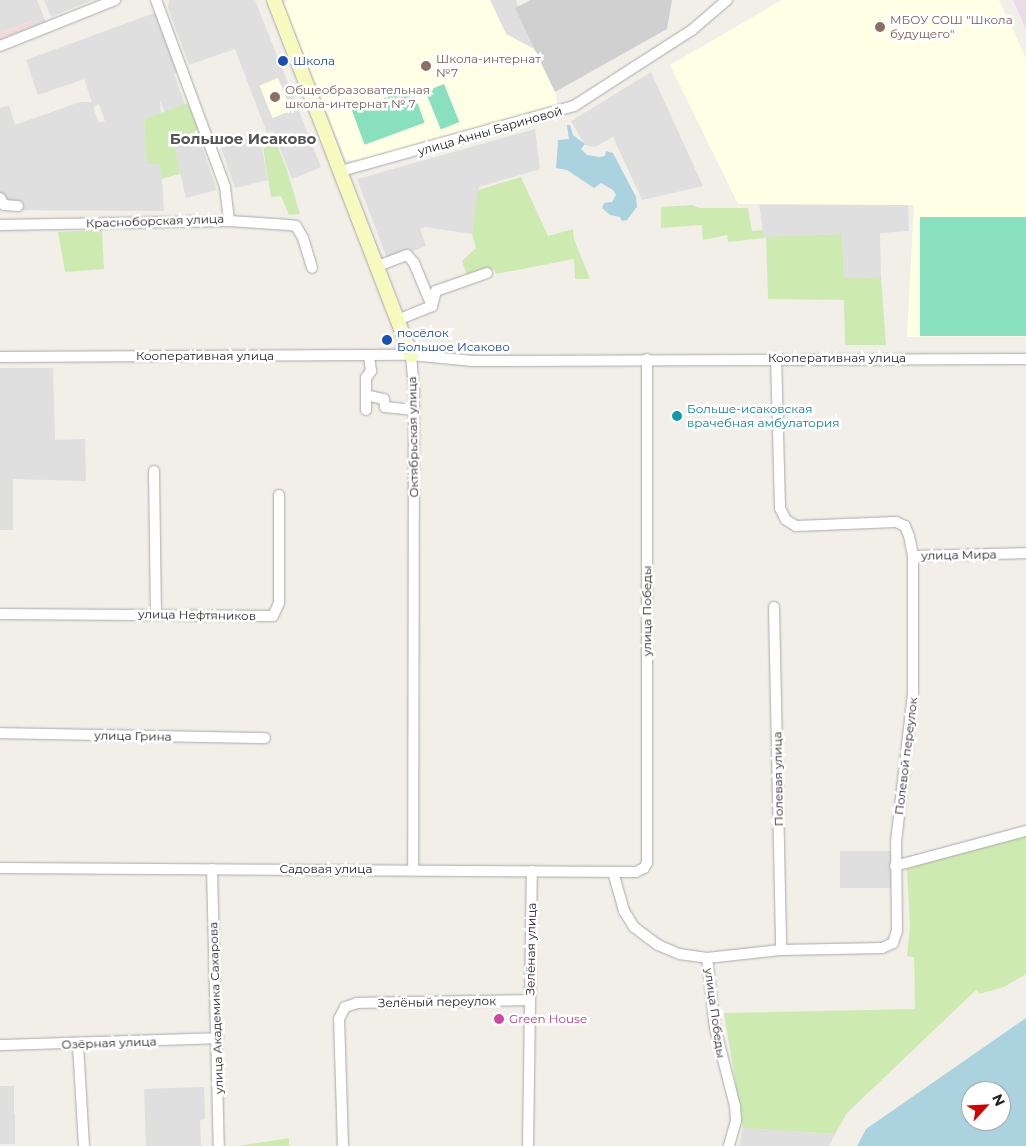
<!DOCTYPE html>
<html>
<head>
<meta charset="utf-8">
<style>
	body { margin:0 }
	#map { position:relative; width:1026px; height:1146px; overflow:hidden; background:#f2efe9; font-family:Montserrat,sans-serif }
	div>[style] { position:absolute }
	[style*='--x'] { left:calc(var(--x)*1px); top:calc(var(--y)*1px); width:calc(var(--w)*1px); rotate:calc(var(--a)*1deg) }
	.residential>* { inset:0; background:#e0dfdf; transform-origin:0 0 }
	.commercial>* { inset:0; background:#f2dad9 }
	.industrial>* { inset:0; background:#ebdbe8 }
	.education>* { inset:0; background:#ffffe5; transform-origin:0 0 }
	.religious>* { inset:0; background:#d0d0d0 }
	.grass>* { inset:0; background:#cdebb0 }
	.pitch>* { inset:0; background:#88e0be; transform-origin:0 0 }
	.water>* { inset:0; background:#aad3df }
	.roads { filter:drop-shadow(0 0 1px #a9a9a9) drop-shadow(0 0 1px #a9a9a9) }
	.street>* { height:10px; margin:-5px; padding:0 5px; transform-origin:5px; border-radius:5px; background:#fff }
	.secondary>* { height:14px; margin:-7px; padding:0 7px; transform-origin:7px; border-radius:7px; background:#f7fabf }
	.dots>* { width:14px; height:14px; translate:-50% -50%; box-sizing:border-box; border:2px solid #fff; border-radius:50% }
	span { translate:-50% -50%; white-space:nowrap; text-align:center; line-height:1.15; -webkit-text-stroke:5px #fff; paint-order:stroke }
	.education-label { font-size:12px; color:#785e54 }
	.left { translate:0 -50%; text-align:left }
	.transit-label { font-size:12px; color:#164399 }
	.street-label { font-size:12px; color:#222 }
	.culture-label { font-size:12px; color:#0d838f }
	.hotel-label { font-size:12px; color:#b23c85 }
	.quarter-label { font-size:15px; color:#555; font-weight:700 }
	.north { position:absolute; left:961px; top:1081px; width:50px; height:50px; box-sizing:border-box; background:#fff; border:1px solid #a7a7a7; border-radius:50%; rotate:65deg; font-size:14px; font-weight:700; line-height:20px; text-align:center; color:#222 }
	.north::after { content:''; display:block; margin:auto; width:18px; height:22px; background:#d40000; clip-path:polygon(50% 0,100% 100%,50% 72%,0 100%) }
</style>
</head>
<body>
<div id="map">
	<div class="residential">
		<i style="clip-path:polygon(0 0,37px 0,47px 25px,35px 30px,31px 21px,0 33px)"></i>
		<i style="clip-path:polygon(44px 0,93px 0,51px 17px)"></i>
		<i style="clip-path:polygon(169px 0,255px 0,321px 167px,292px 179px,273px 131px,267px 133px,235px 49px,189px 65px,168px 8px)"></i>
		<i style="clip-path:polygon(490px 0,516px 0,534px 49px,506px 34px)"></i>
		<i style="clip-path:polygon(evenodd,157px 12px,180px 71px,174px 74px,185px 105px,165px 112px,160px 101px,161px 113px,144px 119px,147px 164px,161px 164px,164px 211px,0 210px,0 108px,9px 105px,15px 125px,80px 102px,92px 102px,84px 79px,38px 95px,26px 60px,157px 12px,99px 104px,105px 121px,99px 123px,93px 107px,99px 104px)"></i>
		<i style="clip-path:polygon(651px 72px,703px 186px,642px 200px,613px 137px,595px 147px,585px 145px,571px 121px)"></i>
		<i style="clip-path:polygon(535px 129px,540px 169px,479px 187px,472px 234px,425px 227px,420px 229px,426px 246px,388px 261px,357px 179px)"></i>
		<i style="clip-path:polygon(199px 137px,217px 190px,186px 198px,173px 144px)"></i>
		<i style="clip-path:polygon(252px 137px,254px 145px,261px 143px,268px 180px,235px 188px,221px 148px)"></i>
		<i style="clip-path:polygon(759px 203px,908px 205px,909px 231px,880px 233px,881px 277px,844px 278px,842px 234px,764px 238px)"></i>
		<i style="clip-path:polygon(0 368px,53px 368px,55px 440px,85px 439px,86px 481px,13px 479px,13px 530px,0 530px)"></i>
		<i style="left:840px;top:851px;width:51px;height:37px"></i>
		<i style="clip-path:polygon(0 1086px,14px 1086px,14px 1114px,3px 1114px,15px 1114px,15px 1144px,0 1144px)"></i>
		<i style="clip-path:polygon(204px 1087px,205px 1119px,200px 1120px,201px 1146px,146px 1146px,144px 1089px)"></i>
		<i style="clip-path:polygon(743px 1128px,835px 1134px,829px 1146px,739px 1146px)"></i>
	</div>
	<div class="commercial">
		<i style="clip-path:polygon(32px 21px,35px 30px,0 44px,0 33px)"></i>
	</div>
	<div class="industrial">
		<i style="clip-path:polygon(1013px 0,1026px 0,1026px 31px,1025px 27px)"></i>
	</div>
	<div class="education">
		<i style="clip-path:polygon(288px 0,490px 0,506px 34px,534px 49px,556px 94px,557px 108px,363px 161px,346px 160px,284px 4px)"></i>
		<i style="clip-path:polygon(782px 0,999px 0,1026px 58px,1026px 337px,907px 337px,914px 205px,738px 204px,670px 65px)"></i>
		<i style="left:278px;top:78px;width:35px;height:20px;rotate:68deg"></i>
	</div>
	<div class="religious">
		<i style="clip-path:polygon(531px 0,672px 0,667px 29px,555px 92px,515px 8px)"></i>
	</div>
	<div class="grass">
		<i style="clip-path:polygon(188px 103px,200px 135px,174px 144px,180px 174px,161px 179px,160px 164px,147px 164px,144px 119px)"></i>
		<i style="clip-path:polygon(277px 144px,287px 170px,300px 214px,289px 215px,281px 196px,271px 197px,263px 148px)"></i>
		<i style="clip-path:polygon(521px 177px,548px 236px,573px 229px,574px 239px,590px 279px,575px 279px,574px 259px,496px 274px,494px 269px,468px 278px,462px 261px,476px 248px,472px 234px,478px 190px)"></i>
		<i style="clip-path:polygon(693px 205px,699px 208px,748px 208px,752px 231px,763px 230px,764px 238px,728px 242px,727px 235px,703px 240px,702px 225px,661px 228px,661px 207px)"></i>
		<i style="clip-path:polygon(102px 230px,104px 269px,65px 272px,58px 232px)"></i>
		<i style="clip-path:polygon(842px 234px,844px 278px,881px 277px,886px 345px,845px 345px,844px 300px,768px 299px,766px 237px)"></i>
		<i style="clip-path:polygon(1026px 826px,1026px 974px,1004px 987px,979px 994px,976px 990px,847px 1113px,835px 1134px,743px 1128px,724px 1013px,915px 1009px,914px 957px,907px 956px,910px 926px,907px 869px)"></i>
		<i style="clip-path:polygon(289px 1138px,289px 1146px,238px 1146px,271px 1141px)"></i>
	</div>
	<div class="pitch">
		<i style="left:444px;top:84px;width:41px;height:20px;rotate:68deg"></i>
		<i style="left:412px;top:88px;width:37px;height:64px;rotate:70deg"></i>
		<i style="left:920px;top:217px;width:106px;height:119px"></i>
	</div>
	<div class="water">
		<i style="clip-path:polygon(567px 125px,570px 125px,573px 135px,585px 144px,581px 149px,587px 155px,600px 157px,605px 156px,606px 151px,613px 153px,636px 197px,637px 207px,627px 220px,622px 221px,620px 217px,610px 215px,602px 208px,604px 203px,612px 202px,616px 195px,613px 190px,601px 183px,594px 188px,567px 170px,556px 168px,558px 140px,569px 139px)"></i>
		<i style="clip-path:polygon(evenodd,1026px 1018px,1026px 1146px,857px 1146px,866px 1129px,1026px 1018px,971px 1091px,1001px 1091px,1001px 1121px,971px 1121px,971px 1091px)"></i>
	</div>
	<div class="roads">
		<div class="street">
			<i style="--x:156;--y:0;--w:199;--a:69.7"></i>
			<i style="--x:225;--y:187;--w:34;--a:83"></i>
			<i style="--x:0;--y:46;--w:124;--a:-21.8"></i>
			<i style="--x:341;--y:171;--w:242;--a:-15.6"></i>
			<i style="--x:574;--y:106;--w:140;--a:-32.8"></i>
			<i style="--x:692;--y:30;--w:46;--a:-40.6"></i>
			<i style="--x:0;--y:198;--w:8;--a:60"></i>
			<i style="--x:4;--y:205;--w:14;--a:4"></i>
			<i style="--x:0;--y:225;--w:229;--a:-1"></i>
			<i style="--x:229;--y:221;--w:60;--a:3.8"></i>
			<i style="--x:289;--y:225;--w:7;--a:8"></i>
			<i style="--x:296;--y:226;--w:14;--a:60"></i>
			<i style="--x:303;--y:238;--w:31;--a:73"></i>
			<i style="--x:378;--y:266;--w:31;--a:-21"></i>
			<i style="--x:407;--y:255;--w:11;--a:49"></i>
			<i style="--x:414;--y:263;--w:47;--a:67.3"></i>
			<i style="--x:432;--y:306;--w:35;--a:158"></i>
			<i style="--x:432;--y:306;--w:16;--a:-75"></i>
			<i style="--x:436;--y:291;--w:54;--a:-19.4"></i>
			<i style="--x:411;--y:355;--w:38;--a:85"></i>
			<i style="--x:414;--y:393;--w:476;--a:90.1"></i>
			<i style="--x:0;--y:357;--w:411;--a:-0.3"></i>
			<i style="--x:411;--y:355;--w:62;--a:5.5"></i>
			<i style="--x:473;--y:361;--w:553;--a:-0.21"></i>
			<i style="--x:366;--y:395;--w:18;--a:13"></i>
			<i style="--x:384;--y:399;--w:8;--a:83"></i>
			<i style="--x:385;--y:407;--w:29;--a:6"></i>
			<i style="--x:366;--y:410;--w:32;--a:-90"></i>
			<i style="--x:366;--y:378;--w:9;--a:-54"></i>
			<i style="--x:371;--y:371;--w:15;--a:-98"></i>
			<i style="--x:154;--y:471;--w:143;--a:89.2"></i>
			<i style="--x:913;--y:556;--w:113;--a:-1.5"></i>
			<i style="--x:774;--y:607;--w:343;--a:88.8"></i>
			<i style="--x:0;--y:614;--w:273;--a:0.4"></i>
			<i style="--x:273;--y:616;--w:14;--a:-65"></i>
			<i style="--x:279;--y:603;--w:108;--a:-90"></i>
			<i style="--x:0;--y:733;--w:265;--a:1.1"></i>
			<i style="--x:895;--y:866;--w:136;--a:-15"></i>
			<i style="--x:0;--y:868;--w:636;--a:0.36"></i>
			<i style="--x:636;--y:872;--w:9;--a:-27"></i>
			<i style="--x:644;--y:868;--w:6;--a:-59"></i>
			<i style="--x:647;--y:863;--w:504;--a:-90"></i>
			<i style="--x:212;--y:869;--w:277;--a:88.6"></i>
			<i style="--x:613;--y:872;--w:41;--a:74.2"></i>
			<i style="--x:624;--y:911;--w:19;--a:58"></i>
			<i style="--x:634;--y:927;--w:30;--a:37"></i>
			<i style="--x:658;--y:945;--w:23;--a:23"></i>
			<i style="--x:679;--y:954;--w:28;--a:8"></i>
			<i style="--x:707;--y:958;--w:70;--a:83.5"></i>
			<i style="--x:715;--y:1028;--w:81;--a:75.6"></i>
			<i style="--x:735;--y:1106;--w:15;--a:86"></i>
			<i style="--x:736;--y:1121;--w:26;--a:106"></i>
			<i style="--x:707;--y:958;--w:74;--a:-6.2"></i>
			<i style="--x:781;--y:950;--w:101;--a:-1.1"></i>
			<i style="--x:882;--y:948;--w:12;--a:-24"></i>
			<i style="--x:893;--y:943;--w:13;--a:-72"></i>
			<i style="--x:897;--y:931;--w:89;--a:-90.6"></i>
			<i style="--x:896;--y:842;--w:150;--a:-83.5"></i>
			<i style="--x:913;--y:693;--w:137;--a:-90"></i>
			<i style="--x:913;--y:556;--w:20;--a:-101"></i>
			<i style="--x:909;--y:536;--w:11;--a:-112"></i>
			<i style="--x:905;--y:526;--w:10;--a:-156"></i>
			<i style="--x:896;--y:522;--w:100;--a:177.7"></i>
			<i style="--x:796;--y:526;--w:12;--a:-149"></i>
			<i style="--x:786;--y:520;--w:13;--a:-117"></i>
			<i style="--x:780;--y:508;--w:150;--a:-91.5"></i>
			<i style="--x:0;--y:1045;--w:218;--a:-1.8"></i>
			<i style="--x:78;--y:1045;--w:101;--a:86.6"></i>
			<i style="--x:343;--y:1146;--w:127;--a:-91.8"></i>
			<i style="--x:339;--y:1019;--w:13;--a:-63"></i>
			<i style="--x:345;--y:1007;--w:13;--a:-18"></i>
			<i style="--x:357;--y:1003;--w:173;--a:-1"></i>
			<i style="--x:528;--y:1146;--w:275;--a:-89.2"></i>
		</div>
		<div class="secondary">
			<i style="--x:274;--y:0;--w:381;--a:68.9"></i>
		</div>
	</div>
	<div class="dots">
		<i style="left:880px;top:27px;background:#8d6e63"></i>
		<i style="left:283px;top:61px;background:#1a4fb4"></i>
		<i style="left:426px;top:66px;background:#8d6e63"></i>
		<i style="left:275px;top:97px;background:#8d6e63"></i>
		<i style="left:387px;top:340px;background:#1a4fb4"></i>
		<i style="left:677px;top:416px;background:#0f9aa8"></i>
		<i style="left:499px;top:1019px;background:#d1479c"></i>
	</div>
	<div class="education-label">
		<span class="left" style="left:890px;top:27px">МБОУ СОШ "Школа<br>будущего"</span>
		<span class="left" style="left:436px;top:66px">Школа-интернат<br>№7</span>
		<span class="left" style="left:285px;top:97px">Общеобразовательная<br>школа-интернат № 7</span>
	</div>
	<div class="transit-label">
		<span class="left" style="left:293px;top:61px">Школа</span>
		<span class="left" style="left:397px;top:340px">посёлок<br>Большое Исаково</span>
	</div>
	<div class="street-label">
		<span style="left:490px;top:131px;rotate:-16deg">улица Анны Бариновой</span>
		<span style="left:155px;top:221px;rotate:-2deg">Красноборская улица</span>
		<span style="left:205px;top:356px">Кооперативная улица</span>
		<span style="left:837px;top:358px">Кооперативная улица</span>
		<span style="left:413px;top:437px;rotate:-91deg">Октябрьская улица</span>
		<span style="left:959px;top:555px;rotate:-1deg">улица Мира</span>
		<span style="left:647px;top:611px;rotate:-90deg">улица Победы</span>
		<span style="left:197px;top:615px;rotate:1deg">улица Нефтяников</span>
		<span style="left:133px;top:736px;rotate:1deg">улица Грина</span>
		<span style="left:906px;top:756px;rotate:-83deg">Полевой переулок</span>
		<span style="left:778px;top:779px;rotate:-91deg">Полевая улица</span>
		<span style="left:326px;top:869px">Садовая улица</span>
		<span style="left:531px;top:949px;rotate:-89deg">Зелёная улица</span>
		<span style="left:437px;top:1002px;rotate:-1deg">Зелёный переулок</span>
		<span style="left:216px;top:1008px;rotate:-92deg">улица Академика Сахарова</span>
		<span style="left:715px;top:1013px;rotate:82deg">улица Победы</span>
		<span style="left:109px;top:1043px;rotate:-2deg">Озёрная улица</span>
	</div>
	<div class="culture-label">
		<span class="left" style="left:687px;top:416px">Больше-исаковская<br>врачебная амбулатория</span>
	</div>
	<div class="hotel-label">
		<span class="left" style="left:509px;top:1019px">Green House</span>
	</div>
	<div class="quarter-label">
		<span style="left:243px;top:139px">Большое Исаково</span>
	</div>
	<div class="north">N</div>
</div>
</body>
</html>
